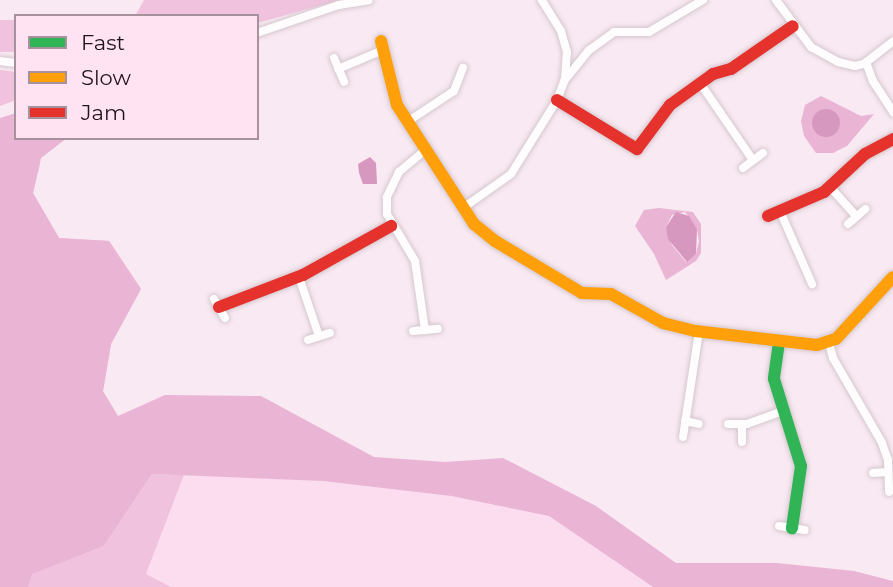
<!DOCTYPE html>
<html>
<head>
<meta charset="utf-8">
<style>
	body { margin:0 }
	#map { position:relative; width:893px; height:587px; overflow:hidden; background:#f9e9f2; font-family:Montserrat,sans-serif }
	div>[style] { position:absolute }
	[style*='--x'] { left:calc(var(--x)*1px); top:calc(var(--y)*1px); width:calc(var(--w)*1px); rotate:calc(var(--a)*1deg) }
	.built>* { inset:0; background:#fcddef }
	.green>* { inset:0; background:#f1c2de; transform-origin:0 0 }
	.forest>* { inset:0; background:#eab4d5 }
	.water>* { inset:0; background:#d798bf }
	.round { border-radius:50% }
	.roads { filter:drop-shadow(0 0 2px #d4c7ce) drop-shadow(0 0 2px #d4c7ce) }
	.street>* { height:8px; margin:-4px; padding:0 4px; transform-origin:4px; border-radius:4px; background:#fefcfd }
	.fast>* { height:12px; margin:-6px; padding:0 6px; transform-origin:6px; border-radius:6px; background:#30b455 }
	.slow>* { height:12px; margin:-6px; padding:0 6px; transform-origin:6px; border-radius:6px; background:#ff9f0a }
	.jam>* { height:12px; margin:-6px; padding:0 6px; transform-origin:6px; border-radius:6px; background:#e5322d }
	span { translate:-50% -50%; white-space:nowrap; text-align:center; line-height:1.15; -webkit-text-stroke:6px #ffe3f3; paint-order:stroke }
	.legend { position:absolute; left:14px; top:14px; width:245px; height:126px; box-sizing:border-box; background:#ffe3f3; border:2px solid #a6919d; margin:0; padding:9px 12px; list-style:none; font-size:21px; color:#21151c }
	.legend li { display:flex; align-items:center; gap:14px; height:35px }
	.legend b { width:35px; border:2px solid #a6919d }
</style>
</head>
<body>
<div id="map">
	<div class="built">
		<i style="clip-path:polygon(184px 475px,323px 481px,451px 496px,549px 516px,653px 587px,171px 587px,146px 574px)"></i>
	</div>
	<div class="green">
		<i style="clip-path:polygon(144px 0,341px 0,257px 23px,257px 16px,135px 16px)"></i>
		<i style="left:0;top:20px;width:16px;height:32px"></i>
		<i style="clip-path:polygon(0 70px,16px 72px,16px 100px,0 106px)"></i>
		<i style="clip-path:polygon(0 159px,40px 164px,33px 193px,59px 238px,109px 241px,141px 289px,111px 344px,103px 391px,32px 573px,104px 546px,152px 474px,184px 475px,146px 574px,171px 587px,0 587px)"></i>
	</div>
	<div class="forest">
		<i style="clip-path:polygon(821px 96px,861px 116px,874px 114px,847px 146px,833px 153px,816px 153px,804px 136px,801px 121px,805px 105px)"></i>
		<i style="clip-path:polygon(16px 113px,16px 138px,67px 138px,41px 158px,33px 193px,59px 238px,109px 241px,141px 289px,111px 344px,103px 391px,118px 416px,165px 395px,261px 396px,374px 457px,445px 462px,503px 458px,596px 506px,676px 563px,777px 563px,854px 571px,893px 581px,893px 587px,653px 587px,549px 516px,451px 496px,323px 481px,152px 474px,104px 546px,32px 574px,28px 587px,0 587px,0 118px)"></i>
		<i style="clip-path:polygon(evenodd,659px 208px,693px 212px,701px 224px,701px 253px,696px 261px,666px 280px,654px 254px,635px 226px,644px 210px,659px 208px,685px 212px,697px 229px,699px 241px,696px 254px,686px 262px,672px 245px,666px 227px,672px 215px,685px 212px)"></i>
	</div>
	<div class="water">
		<i class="round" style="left:812px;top:109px;width:28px;height:28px"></i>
		<i style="clip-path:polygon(370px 157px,376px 163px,377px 184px,363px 184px,359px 173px,358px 164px)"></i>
		<i style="clip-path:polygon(676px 212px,689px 216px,697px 229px,696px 254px,687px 262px,668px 239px,666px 227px)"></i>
	</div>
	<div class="roads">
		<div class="street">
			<i style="--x:776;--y:0;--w:59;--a:53.3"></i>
			<i style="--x:811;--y:47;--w:31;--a:29"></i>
			<i style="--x:838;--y:62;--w:17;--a:13"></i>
			<i style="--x:855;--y:66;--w:9;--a:-13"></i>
			<i style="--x:864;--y:64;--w:37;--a:-38"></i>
			<i style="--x:257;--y:33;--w:87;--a:-18.9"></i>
			<i style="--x:339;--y:5;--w:30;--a:-9"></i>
			<i style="--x:334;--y:58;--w:26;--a:67"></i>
			<i style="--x:0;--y:61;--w:16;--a:7"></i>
			<i style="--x:866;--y:62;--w:20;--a:70"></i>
			<i style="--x:873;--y:81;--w:37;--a:57"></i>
			<i style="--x:338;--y:69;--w:49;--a:-22.9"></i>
			<i style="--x:564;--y:81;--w:38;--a:-51"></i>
			<i style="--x:588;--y:51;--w:32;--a:-36"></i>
			<i style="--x:614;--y:32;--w:35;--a:0"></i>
			<i style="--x:649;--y:32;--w:63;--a:-30.7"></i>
			<i style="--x:700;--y:83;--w:93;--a:55.5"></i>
			<i style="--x:407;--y:122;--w:56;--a:-33.4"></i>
			<i style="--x:454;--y:91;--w:25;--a:-69"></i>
			<i style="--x:424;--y:151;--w:33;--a:140"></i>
			<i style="--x:399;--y:172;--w:28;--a:116"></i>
			<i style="--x:387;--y:197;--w:17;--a:90"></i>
			<i style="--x:387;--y:214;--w:55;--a:59.2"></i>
			<i style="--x:415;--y:261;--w:70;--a:81.8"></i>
			<i style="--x:743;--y:168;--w:25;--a:-37"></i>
			<i style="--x:831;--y:188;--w:38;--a:48"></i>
			<i style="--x:463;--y:208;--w:59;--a:-35.3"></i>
			<i style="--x:511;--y:174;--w:87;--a:-58.1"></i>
			<i style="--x:557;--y:100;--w:22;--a:-69"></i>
			<i style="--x:565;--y:79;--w:27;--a:-86"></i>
			<i style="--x:567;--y:52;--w:22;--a:-106"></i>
			<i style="--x:561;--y:31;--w:36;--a:-122"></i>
			<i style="--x:780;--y:211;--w:80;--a:66.3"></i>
			<i style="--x:848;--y:224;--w:23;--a:-41"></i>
			<i style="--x:299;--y:277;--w:62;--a:71.3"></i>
			<i style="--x:214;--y:299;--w:22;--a:60"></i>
			<i style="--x:413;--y:331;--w:25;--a:-5"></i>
			<i style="--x:308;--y:340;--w:23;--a:-18"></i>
			<i style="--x:829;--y:343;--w:16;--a:75"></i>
			<i style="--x:833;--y:358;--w:98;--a:60"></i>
			<i style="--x:882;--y:443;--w:18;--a:71"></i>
			<i style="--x:888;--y:460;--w:32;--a:88"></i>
			<i style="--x:685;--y:421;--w:14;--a:12"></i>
			<i style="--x:728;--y:424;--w:19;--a:0"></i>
			<i style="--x:747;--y:424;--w:38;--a:-20"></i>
			<i style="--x:683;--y:437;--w:107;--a:-81.4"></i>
			<i style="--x:742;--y:442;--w:17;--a:-90"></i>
			<i style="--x:873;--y:473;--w:15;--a:-4"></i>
			<i style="--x:779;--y:526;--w:26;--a:9"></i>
		</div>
		<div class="fast">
			<i style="--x:779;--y:342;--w:37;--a:98"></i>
			<i style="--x:774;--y:379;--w:91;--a:72.8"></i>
			<i style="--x:801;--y:466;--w:63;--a:98.3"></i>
		</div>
		<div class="slow">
			<i style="--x:381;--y:41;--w:66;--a:76"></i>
			<i style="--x:397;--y:105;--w:142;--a:57.1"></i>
			<i style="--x:474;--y:224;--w:27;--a:39"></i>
			<i style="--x:495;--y:241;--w:101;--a:30.9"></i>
			<i style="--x:582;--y:293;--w:29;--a:2"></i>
			<i style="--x:611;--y:294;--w:60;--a:29.1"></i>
			<i style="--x:663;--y:323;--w:33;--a:14"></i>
			<i style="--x:695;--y:331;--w:123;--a:6.5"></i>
			<i style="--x:817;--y:345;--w:20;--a:-18"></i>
			<i style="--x:836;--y:339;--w:84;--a:-47.4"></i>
		</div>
		<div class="jam">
			<i style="--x:557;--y:100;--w:94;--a:31.5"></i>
			<i style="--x:637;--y:149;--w:55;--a:-53.1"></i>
			<i style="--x:670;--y:105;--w:53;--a:-35.8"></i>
			<i style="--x:713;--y:74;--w:19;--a:-16"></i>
			<i style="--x:731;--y:69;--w:75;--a:-34.7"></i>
			<i style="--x:768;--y:216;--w:61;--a:-23.2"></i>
			<i style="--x:824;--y:192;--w:56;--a:-42.8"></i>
			<i style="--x:865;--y:154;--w:32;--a:-28"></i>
			<i style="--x:219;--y:307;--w:90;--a:-20.9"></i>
			<i style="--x:303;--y:275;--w:101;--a:-29.1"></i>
		</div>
	</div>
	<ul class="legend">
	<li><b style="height:9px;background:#30b455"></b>Fast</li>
	<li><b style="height:9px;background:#ff9f0a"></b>Slow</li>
	<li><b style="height:9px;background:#e5322d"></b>Jam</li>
	</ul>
</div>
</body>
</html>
